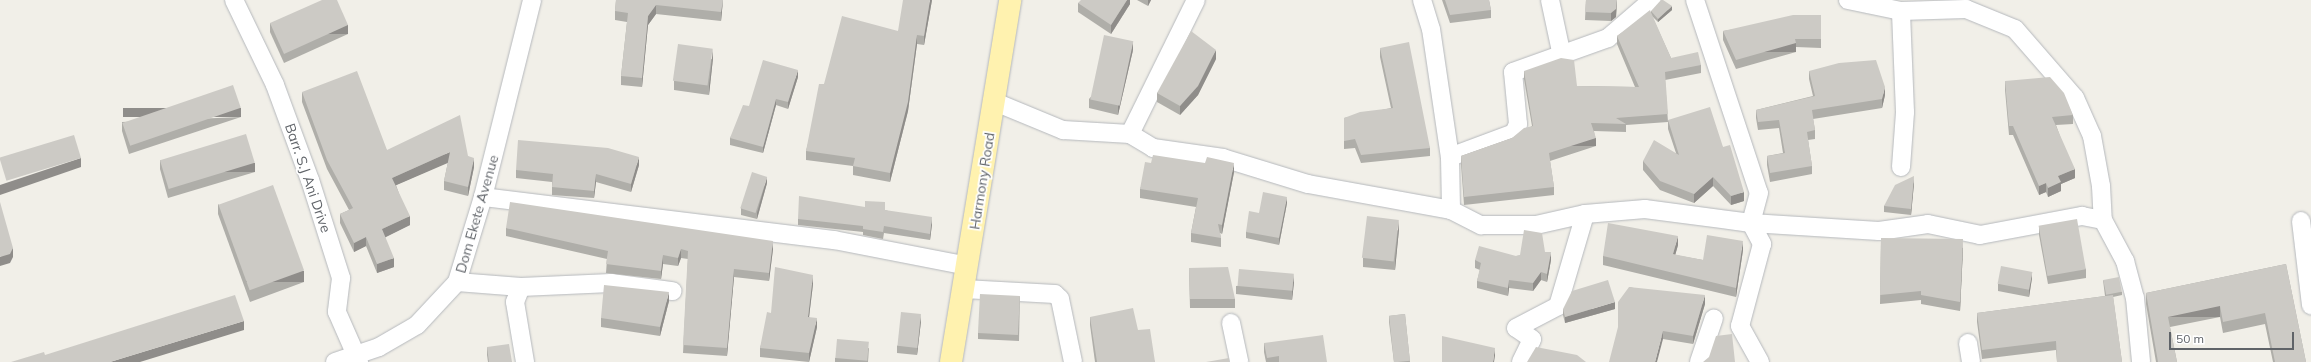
<!DOCTYPE html>
<html>
<head>
<meta charset="utf-8">
<style>
	body { margin:0 }
	#map { position:relative; width:2311px; height:362px; overflow:hidden; background:#f1efe8; font-family:Mulish,sans-serif }
	div>[style] { position:absolute }
	[style*='--x'] { left:calc(var(--x)*1px); top:calc(var(--y)*1px); width:calc(var(--w)*1px); rotate:calc(var(--a)*1deg) }
	.roads { filter:drop-shadow(0 0 1px #b5b8bc) drop-shadow(0 0 1px #b5b8bc) }
	.minor>* { height:18px; margin:-9px; padding:0 9px; transform-origin:9px; border-radius:9px; background:#fff }
	.major>* { height:22px; margin:-11px; padding:0 11px; transform-origin:11px; border-radius:11px; background:#fff2af }
	.wall>* { inset:0; background:#afaea9 }
	.shaded-wall>* { inset:0; background:#8f8d8a; transform-origin:0 0 }
	.building>* { inset:0; background:#cccac5; transform-origin:0 0 }
	span { translate:-50% -50%; white-space:nowrap; text-align:center; line-height:1.15; -webkit-text-stroke:3.5px #fff; paint-order:stroke }
	.street-label { font-size:14px; color:#5f6368 }
	.scale { position:absolute; left:2169px; top:332px; width:125px; height:18px; box-sizing:border-box; border:2px solid #5f6368; border-top:0; padding-left:5px; font-size:12px; line-height:14px; white-space:nowrap; color:#5f6368; -webkit-text-stroke:3px #fff; paint-order:stroke }
</style>
</head>
<body>
<div id="map">
	<div class="roads">
		<div class="minor">
			<i style="--x:234;--y:0;--w:94;--a:64.2"></i>
			<i style="--x:275;--y:85;--w:101;--a:69.8"></i>
			<i style="--x:310;--y:180;--w:103;--a:72.4"></i>
			<i style="--x:341;--y:278;--w:34;--a:97"></i>
			<i style="--x:337;--y:312;--w:55;--a:66.3"></i>
			<i style="--x:1422;--y:0;--w:30;--a:73"></i>
			<i style="--x:1431;--y:29;--w:129;--a:81.6"></i>
			<i style="--x:1450;--y:157;--w:53;--a:88.9"></i>
			<i style="--x:1550;--y:0;--w:57;--a:77.9"></i>
			<i style="--x:1695;--y:0;--w:203;--a:71.7"></i>
			<i style="--x:1759;--y:193;--w:31;--a:105"></i>
			<i style="--x:1751;--y:223;--w:24;--a:62"></i>
			<i style="--x:1762;--y:244;--w:85;--a:105"></i>
			<i style="--x:1740;--y:326;--w:41;--a:60.9"></i>
			<i style="--x:1848;--y:0;--w:54;--a:11.7"></i>
			<i style="--x:1901;--y:11;--w:65;--a:-1.8"></i>
			<i style="--x:1966;--y:9;--w:53;--a:22.2"></i>
			<i style="--x:2015;--y:29;--w:91;--a:49"></i>
			<i style="--x:2075;--y:98;--w:42;--a:65.9"></i>
			<i style="--x:2092;--y:136;--w:51;--a:79.8"></i>
			<i style="--x:2101;--y:186;--w:34;--a:87"></i>
			<i style="--x:995;--y:102;--w:74;--a:22.4"></i>
			<i style="--x:1063;--y:130;--w:67;--a:3.4"></i>
			<i style="--x:1130;--y:134;--w:27;--a:31"></i>
			<i style="--x:1153;--y:148;--w:71;--a:8.1"></i>
			<i style="--x:1223;--y:158;--w:89;--a:17"></i>
			<i style="--x:1308;--y:184;--w:145;--a:10.3"></i>
			<i style="--x:1451;--y:210;--w:34;--a:27"></i>
			<i style="--x:1481;--y:225;--w:55;--a:0"></i>
			<i style="--x:1536;--y:225;--w:50;--a:-12.7"></i>
			<i style="--x:1585;--y:214;--w:60;--a:-4.8"></i>
			<i style="--x:1645;--y:209;--w:107;--a:7.5"></i>
			<i style="--x:1751;--y:223;--w:128;--a:3.6"></i>
			<i style="--x:1879;--y:231;--w:49;--a:-8.1"></i>
			<i style="--x:1928;--y:224;--w:53;--a:11.9"></i>
			<i style="--x:1980;--y:235;--w:104;--a:-10.6"></i>
			<i style="--x:2082;--y:216;--w:21;--a:11"></i>
			<i style="--x:2103;--y:220;--w:47;--a:61.8"></i>
			<i style="--x:2125;--y:261;--w:38;--a:75"></i>
			<i style="--x:2135;--y:298;--w:64;--a:84.6"></i>
			<i style="--x:1130;--y:134;--w:149;--a:-63.8"></i>
			<i style="--x:1450;--y:157;--w:68;--a:-20.6"></i>
			<i style="--x:1514;--y:133;--w:10;--a:-66"></i>
			<i style="--x:1518;--y:124;--w:52;--a:-95.5"></i>
			<i style="--x:1513;--y:72;--w:101;--a:-19.7"></i>
			<i style="--x:1608;--y:38;--w:58;--a:-40.8"></i>
			<i style="--x:1901;--y:167;--w:55;--a:-85.8"></i>
			<i style="--x:1905;--y:112;--w:101;--a:-92.3"></i>
			<i style="--x:483;--y:197;--w:354;--a:7"></i>
			<i style="--x:834;--y:240;--w:136;--a:11"></i>
			<i style="--x:2301;--y:221;--w:85;--a:83.2"></i>
			<i style="--x:457;--y:282;--w:64;--a:4.5"></i>
			<i style="--x:521;--y:287;--w:90;--a:-2.5"></i>
			<i style="--x:611;--y:283;--w:62;--a:7.5"></i>
			<i style="--x:521;--y:287;--w:16;--a:112"></i>
			<i style="--x:515;--y:302;--w:61;--a:80.5"></i>
			<i style="--x:964;--y:289;--w:91;--a:3.1"></i>
			<i style="--x:1055;--y:294;--w:7;--a:45"></i>
			<i style="--x:1060;--y:299;--w:64;--a:78.3"></i>
			<i style="--x:1231;--y:323;--w:40;--a:78"></i>
			<i style="--x:1968;--y:343;--w:19;--a:81"></i>
			<i style="--x:335;--y:362;--w:46;--a:-18.8"></i>
			<i style="--x:379;--y:347;--w:44;--a:-30.1"></i>
			<i style="--x:417;--y:325;--w:59;--a:-47.1"></i>
			<i style="--x:457;--y:282;--w:89;--a:-73"></i>
			<i style="--x:483;--y:197;--w:203;--a:-76"></i>
			<i style="--x:1521;--y:362;--w:25;--a:-64"></i>
			<i style="--x:1532;--y:339;--w:19;--a:-145"></i>
			<i style="--x:1516;--y:328;--w:47;--a:-27.6"></i>
			<i style="--x:1558;--y:306;--w:96;--a:-73.6"></i>
			<i style="--x:1699;--y:362;--w:46;--a:-71.2"></i>
		</div>
		<div class="major">
			<i style="--x:951;--y:362;--w:367;--a:-80.7"></i>
		</div>
	</div>
	<div class="wall">
		<i style="clip-path:polygon(616px 0,723px 0,721px 21px,656px 14px,648px 25px,642px 87px,621px 85px,621px 76px,627px 22px,615px 20px,615px 11px)"></i>
		<i style="clip-path:polygon(932px 0,924px 45px,917px 44px,908px 111px,890px 182px,853px 175px,853px 166px,806px 160px,806px 151px,824px 84px,898px 31px)"></i>
		<i style="clip-path:polygon(1130px 0,1130px 4px,1111px 34px,1078px 12px,1078px 3px)"></i>
		<i style="clip-path:polygon(1137px 0,1151px 0,1148px 6px)"></i>
		<i style="clip-path:polygon(1442px 0,1489px 0,1491px 10px,1491px 18px,1450px 23px)"></i>
		<i style="clip-path:polygon(1586px 0,1617px 0,1616px 17px,1611px 21px,1585px 20px)"></i>
		<i style="clip-path:polygon(1672px 10px,1658px 22px,1652px 16px,1671px 58px,1701px 65px,1701px 73px,1665px 80px,1668px 122px,1626px 125px,1626px 132px,1594px 131px,1596px 146px,1550px 161px,1554px 187px,1554px 195px,1464px 205px,1461px 164px,1461px 156px,1512px 138px,1532px 126px,1524px 79px,1524px 71px,1577px 86px,1635px 87px,1617px 44px,1617px 36px,1651px 13px,1651px 11px)"></i>
		<i style="clip-path:polygon(1821px 15px,1821px 48px,1796px 47px,1796px 52px,1736px 69px,1723px 40px,1723px 31px)"></i>
		<i style="clip-path:polygon(270px 23px,348px 34px,284px 63px,270px 32px)"></i>
		<i style="clip-path:polygon(1380px 48px,1430px 148px,1430px 156px,1361px 163px,1355px 148px,1344px 149px,1344px 118px,1391px 108px,1380px 57px)"></i>
		<i style="clip-path:polygon(1133px 50px,1118px 115px,1089px 108px,1089px 99px)"></i>
		<i style="clip-path:polygon(713px 58px,709px 95px,674px 90px,674px 81px)"></i>
		<i style="clip-path:polygon(1216px 59px,1198px 95px,1180px 115px,1157px 102px,1157px 93px)"></i>
		<i style="clip-path:polygon(1809px 71px,1885px 95px,1882px 108px,1813px 119px,1815px 130px,1815px 139px,1808px 140px,1812px 166px,1812px 174px,1770px 182px,1767px 165px,1767px 156px,1783px 153px,1779px 128px,1758px 130px,1756px 118px,1756px 110px,1813px 96px,1809px 79px)"></i>
		<i style="clip-path:polygon(798px 77px,788px 109px,776px 105px,763px 153px,730px 145px,730px 138px,749px 106px)"></i>
		<i style="clip-path:polygon(2005px 81px,2073px 115px,2073px 124px,2056px 125px,2075px 178px,2061px 184px,2061px 191px,2048px 197px,2046px 192px,2039px 195px,2013px 135px,2009px 135px,2005px 90px)"></i>
		<i style="clip-path:polygon(302px 92px,387px 150px,468px 156px,474px 167px,468px 196px,444px 190px,444px 181px,448px 162px,396px 185px,410px 225px,385px 237px,394px 267px,377px 273px,366px 246px,354px 252px,340px 223px,340px 214px,349px 210px,327px 169px,302px 102px)"></i>
		<i style="clip-path:polygon(241px 117px,129px 154px,122px 131px,122px 122px)"></i>
		<i style="clip-path:polygon(1668px 120px,1723px 147px,1744px 201px,1731px 205px,1713px 186px,1694px 203px,1660px 190px,1643px 170px,1643px 161px,1676px 153px,1668px 129px)"></i>
		<i style="clip-path:polygon(160px 160px,255px 172px,168px 198px,160px 169px)"></i>
		<i style="clip-path:polygon(1151px 163px,1234px 172px,1222px 234px,1220px 233px,1221px 238px,1221px 247px,1191px 242px,1191px 233px,1196px 207px,1140px 198px,1140px 189px)"></i>
		<i style="clip-path:polygon(639px 165px,631px 192px,596px 182px,594px 198px,552px 195px,552px 182px,516px 178px,516px 170px)"></i>
		<i style="clip-path:polygon(767px 183px,757px 219px,741px 215px,741px 208px)"></i>
		<i style="clip-path:polygon(1914px 183px,1911px 215px,1884px 212px,1884px 206px)"></i>
		<i style="clip-path:polygon(1287px 203px,1279px 245px,1246px 238px,1246px 232px,1259px 213px)"></i>
		<i style="clip-path:polygon(218px 204px,304px 282px,250px 302px,218px 214px)"></i>
		<i style="clip-path:polygon(865px 207px,885px 210px,932px 224px,930px 240px,884px 233px,883px 239px,863px 235px,863px 232px,798px 225px,798px 219px)"></i>
		<i style="clip-path:polygon(2039px 226px,2086px 269px,2086px 278px,2048px 284px,2039px 235px)"></i>
		<i style="clip-path:polygon(506px 228px,773px 249px,769px 281px,734px 277px,727px 356px,683px 353px,688px 259px,681px 258px,678px 266px,663px 264px,661px 279px,606px 273px,607px 259px,506px 236px)"></i>
		<i style="clip-path:polygon(1399px 229px,1395px 270px,1363px 267px,1363px 258px)"></i>
		<i style="clip-path:polygon(1881px 238px,1963px 248px,1960px 311px,1921px 304px,1921px 300px,1880px 304px)"></i>
		<i style="clip-path:polygon(1678px 245px,1675px 255px,1703px 260px,1743px 250px,1736px 297px,1603px 265px,1603px 256px)"></i>
		<i style="clip-path:polygon(1545px 252px,1551px 260px,1547px 282px,1541px 280px,1533px 291px,1509px 288px,1508px 296px,1477px 288px,1477px 281px,1480px 270px,1475px 268px,1475px 260px,1516px 256px)"></i>
		<i style="clip-path:polygon(2286px 264px,2306px 362px,2273px 362px,2265px 324px,2223px 333px,2220px 317px,2170px 327px,2177px 362px,2156px 362px,2146px 304px,2146px 293px)"></i>
		<i style="clip-path:polygon(1189px 268px,1235px 299px,1235px 308px,1190px 308px)"></i>
		<i style="clip-path:polygon(2032px 278px,2029px 297px,1998px 291px,1998px 284px)"></i>
		<i style="clip-path:polygon(2103px 280px,2122px 292px,2122px 295px,2113px 297px,2122px 362px,2057px 362px,2056px 350px,1982px 359px,1977px 322px,1977px 313px,2105px 296px)"></i>
		<i style="clip-path:polygon(1294px 282px,1292px 300px,1236px 294px,1236px 286px)"></i>
		<i style="clip-path:polygon(813px 284px,809px 317px,817px 327px,809px 362px,760px 357px,760px 348px,771px 313px)"></i>
		<i style="clip-path:polygon(1629px 287px,1705px 304px,1693px 344px,1663px 339px)"></i>
		<i style="clip-path:polygon(1020px 296px,1019px 341px,978px 339px,978px 333px)"></i>
		<i style="clip-path:polygon(669px 301px,660px 336px,601px 327px,601px 318px)"></i>
		<i style="clip-path:polygon(1563px 309px,1615px 309px,1565px 323px,1563px 315px)"></i>
		<i style="clip-path:polygon(1405px 314px,1410px 362px,1394px 362px,1389px 322px,1389px 316px)"></i>
		<i style="clip-path:polygon(1090px 317px,1138px 330px,1155px 362px,1095px 362px,1090px 325px)"></i>
		<i style="clip-path:polygon(921px 321px,917px 355px,897px 353px,897px 346px)"></i>
		<i style="clip-path:polygon(1264px 343px,1327px 362px,1266px 362px,1264px 352px)"></i>
		<i style="clip-path:polygon(487px 347px,512px 362px,488px 362px,487px 355px)"></i>
		<i style="clip-path:polygon(869px 348px,868px 362px,835px 362px,835px 358px)"></i>
	</div>
	<div class="shaded-wall">
		<i style="clip-path:polygon(723px 0,721px 21px,721px 12px)"></i>
		<i style="clip-path:polygon(930px 0,932px 0,924px 45px,924px 36px)"></i>
		<i style="clip-path:polygon(1127px 0,1130px 0,1130px 4px,1111px 34px,1111px 25px)"></i>
		<i style="clip-path:polygon(1148px 0,1151px 0,1148px 6px)"></i>
		<i style="clip-path:polygon(1617px 0,1616px 17px,1611px 21px,1611px 13px)"></i>
		<i style="clip-path:polygon(656px 5px,656px 14px,648px 25px,642px 87px,642px 78px,648px 16px)"></i>
		<i style="clip-path:polygon(1672px 6px,1672px 10px,1658px 22px,1658px 19px)"></i>
		<i style="left:348px;top:25px;width:9px;height:70px;rotate:90deg"></i>
		<i style="clip-path:polygon(917px 35px,917px 44px,908px 111px,890px 182px,890px 173px)"></i>
		<i style="clip-path:polygon(1133px 41px,1133px 50px,1118px 115px,1118px 106px)"></i>
		<i style="left:1796px;top:43px;width:9px;height:62px;rotate:90deg"></i>
		<i style="clip-path:polygon(713px 49px,713px 58px,709px 95px,709px 86px)"></i>
		<i style="clip-path:polygon(1216px 50px,1216px 59px,1198px 95px,1180px 115px,1180px 106px)"></i>
		<i style="clip-path:polygon(798px 70px,798px 77px,788px 109px,788px 102px)"></i>
		<i style="clip-path:polygon(1885px 87px,1885px 95px,1882px 108px,1882px 99px)"></i>
		<i style="clip-path:polygon(776px 99px,776px 105px,763px 153px,763px 147px)"></i>
		<i style="left:241px;top:108px;width:9px;height:118px;rotate:90deg"></i>
		<i style="left:1596px;top:138px;width:8px;height:49px;rotate:90deg"></i>
		<i style="clip-path:polygon(450px 152px,450px 162px,392px 187px,392px 178px)"></i>
		<i style="clip-path:polygon(639px 157px,639px 165px,631px 192px,631px 184px)"></i>
		<i style="clip-path:polygon(81px 158px,81px 167px,0 195px,0 185px)"></i>
		<i style="clip-path:polygon(474px 158px,474px 167px,468px 196px,468px 187px)"></i>
		<i style="left:255px;top:163px;width:9px;height:91px;rotate:90deg"></i>
		<i style="clip-path:polygon(1234px 163px,1234px 172px,1222px 234px,1222px 225px)"></i>
		<i style="clip-path:polygon(2075px 169px,2075px 178px,2061px 184px,2061px 191px,2048px 197px,2048px 188px,2058px 176px)"></i>
		<i style="clip-path:polygon(596px 174px,596px 182px,594px 198px,594px 191px)"></i>
		<i style="clip-path:polygon(1914px 176px,1914px 183px,1911px 215px,1911px 209px)"></i>
		<i style="clip-path:polygon(767px 177px,767px 183px,757px 219px,757px 213px)"></i>
		<i style="clip-path:polygon(1713px 177px,1713px 186px,1694px 203px,1694px 194px)"></i>
		<i style="clip-path:polygon(2046px 183px,2046px 192px,2039px 195px,2039px 186px)"></i>
		<i style="clip-path:polygon(1744px 192px,1744px 201px,1731px 205px,1731px 196px)"></i>
		<i style="clip-path:polygon(1287px 197px,1287px 203px,1279px 245px,1279px 238px)"></i>
		<i style="clip-path:polygon(410px 216px,410px 225px,382px 239px,382px 229px)"></i>
		<i style="clip-path:polygon(932px 217px,932px 224px,930px 240px,930px 234px)"></i>
		<i style="clip-path:polygon(1399px 220px,1399px 229px,1395px 270px,1395px 261px)"></i>
		<i style="clip-path:polygon(1678px 236px,1678px 245px,1673px 263px,1673px 254px)"></i>
		<i style="clip-path:polygon(366px 237px,366px 246px,354px 252px,354px 243px)"></i>
		<i style="clip-path:polygon(1963px 239px,1963px 248px,1960px 311px,1960px 302px)"></i>
		<i style="clip-path:polygon(773px 241px,773px 249px,769px 281px,769px 273px)"></i>
		<i style="clip-path:polygon(1743px 241px,1743px 250px,1736px 297px,1736px 288px)"></i>
		<i style="clip-path:polygon(13px 248px,13px 257px,10px 263px,0 266px,0 257px)"></i>
		<i style="clip-path:polygon(681px 249px,681px 258px,678px 266px,678px 258px)"></i>
		<i style="clip-path:polygon(1551px 252px,1551px 260px,1547px 282px,1547px 274px)"></i>
		<i style="clip-path:polygon(663px 255px,663px 264px,661px 279px,661px 271px)"></i>
		<i style="clip-path:polygon(394px 258px,394px 267px,377px 273px,377px 264px)"></i>
		<i style="clip-path:polygon(734px 269px,734px 277px,727px 356px,727px 348px)"></i>
		<i style="left:304px;top:271px;width:11px;height:58px;rotate:90deg"></i>
		<i style="clip-path:polygon(1541px 272px,1541px 280px,1533px 291px,1533px 283px)"></i>
		<i style="clip-path:polygon(2032px 272px,2032px 278px,2029px 297px,2029px 290px)"></i>
		<i style="clip-path:polygon(1294px 274px,1294px 282px,1292px 300px,1292px 292px)"></i>
		<i style="clip-path:polygon(813px 275px,813px 284px,808px 326px,808px 317px)"></i>
		<i style="clip-path:polygon(1509px 280px,1509px 288px,1508px 296px,1508px 288px)"></i>
		<i style="clip-path:polygon(669px 292px,669px 301px,660px 336px,660px 327px)"></i>
		<i style="clip-path:polygon(1705px 295px,1705px 304px,1693px 344px,1693px 336px)"></i>
		<i style="clip-path:polygon(1615px 302px,1615px 309px,1565px 323px,1565px 317px)"></i>
		<i style="left:2220px;top:306px;width:11px;height:53px;rotate:90deg"></i>
		<i style="clip-path:polygon(921px 314px,921px 321px,917px 355px,917px 349px)"></i>
		<i style="clip-path:polygon(817px 318px,817px 327px,809px 362px,809px 353px)"></i>
		<i style="clip-path:polygon(244px 321px,244px 330px,140px 362px,110px 362px)"></i>
		<i style="clip-path:polygon(1663px 331px,1663px 339px,1657px 362px,1655px 362px)"></i>
		<i style="clip-path:polygon(1495px 348px,1495px 356px,1494px 362px,1493px 362px)"></i>
	</div>
	<div class="building">
		<i style="clip-path:polygon(322px 0,337px 0,348px 25px,284px 54px,270px 23px)"></i>
		<i style="clip-path:polygon(616px 0,723px 0,721px 12px,656px 5px,648px 16px,642px 78px,621px 76px,628px 13px,615px 11px)"></i>
		<i style="clip-path:polygon(903px 0,930px 0,924px 36px,917px 35px,908px 102px,890px 173px,853px 166px,855px 158px,806px 151px,819px 84px,824px 84px,842px 16px,898px 31px)"></i>
		<i style="clip-path:polygon(1081px 0,1127px 0,1111px 25px,1078px 3px)"></i>
		<i style="clip-path:polygon(1445px 0,1489px 0,1491px 10px,1450px 15px)"></i>
		<i style="clip-path:polygon(1586px 0,1617px 0,1616px 9px,1611px 13px,1585px 12px)"></i>
		<i style="clip-path:polygon(1661px 0,1663px 0,1672px 6px,1658px 19px,1651px 11px)"></i>
		<i style="clip-path:polygon(1650px 10px,1671px 58px,1698px 52px,1701px 65px,1665px 72px,1668px 114px,1616px 118px,1626px 124px,1591px 123px,1596px 138px,1549px 153px,1554px 187px,1464px 197px,1461px 156px,1512px 138px,1524px 128px,1533px 126px,1524px 71px,1561px 58px,1574px 60px,1577px 86px,1639px 87px,1617px 36px)"></i>
		<i style="clip-path:polygon(1793px 15px,1821px 15px,1821px 39px,1795px 39px,1796px 43px,1736px 60px,1723px 31px)"></i>
		<i style="clip-path:polygon(1191px 31px,1216px 50px,1198px 86px,1180px 106px,1157px 93px)"></i>
		<i style="left:1104px;top:35px;width:30px;height:66px;rotate:12deg"></i>
		<i style="clip-path:polygon(1409px 42px,1430px 148px,1361px 155px,1355px 139px,1344px 141px,1344px 118px,1360px 112px,1393px 108px,1380px 48px)"></i>
		<i style="left:678px;top:44px;width:35px;height:37px;rotate:8deg"></i>
		<i style="clip-path:polygon(763px 60px,798px 70px,788px 102px,776px 99px,763px 147px,730px 138px,743px 105px,749px 106px)"></i>
		<i style="clip-path:polygon(1876px 60px,1885px 87px,1882px 99px,1812px 110px,1815px 130px,1807px 132px,1812px 166px,1770px 173px,1767px 156px,1785px 153px,1779px 120px,1758px 122px,1756px 110px,1815px 96px,1809px 71px,1839px 63px)"></i>
		<i style="clip-path:polygon(357px 71px,387px 150px,460px 115px,468px 156px,474px 158px,468px 187px,444px 181px,450px 152px,392px 178px,410px 216px,382px 229px,394px 258px,377px 264px,366px 237px,354px 243px,340px 214px,353px 208px,327px 160px,302px 92px)"></i>
		<i style="clip-path:polygon(2050px 77px,2064px 93px,2073px 115px,2052px 117px,2075px 169px,2058px 176px,2061px 182px,2048px 188px,2046px 183px,2039px 186px,2013px 126px,2009px 126px,2005px 81px)"></i>
		<i style="left:233px;top:85px;width:24px;height:117px;rotate:71deg"></i>
		<i style="clip-path:polygon(1710px 107px,1723px 147px,1730px 145px,1744px 192px,1731px 196px,1713px 177px,1694px 194px,1660px 181px,1643px 161px,1654px 140px,1679px 155px,1668px 120px)"></i>
		<i style="left:246px;top:134px;width:30px;height:90px;rotate:73deg"></i>
		<i style="left:74px;top:135px;width:24px;height:78px;rotate:73deg"></i>
		<i style="clip-path:polygon(518px 140px,608px 148px,639px 157px,631px 184px,596px 174px,594px 191px,552px 187px,553px 174px,516px 170px)"></i>
		<i style="clip-path:polygon(1153px 155px,1205px 163px,1207px 157px,1234px 163px,1222px 225px,1218px 224px,1221px 238px,1191px 233px,1198px 198px,1140px 189px,1145px 162px,1151px 163px)"></i>
		<i style="left:752px;top:172px;width:16px;height:38px;rotate:18deg"></i>
		<i style="clip-path:polygon(1914px 176px,1911px 209px,1884px 206px,1895px 185px)"></i>
		<i style="left:273px;top:185px;width:91px;height:58px;rotate:70deg"></i>
		<i style="clip-path:polygon(1263px 192px,1287px 197px,1279px 238px,1246px 232px,1249px 211px,1259px 213px)"></i>
		<i style="clip-path:polygon(799px 196px,865px 207px,865px 201px,885px 202px,885px 210px,932px 217px,930px 234px,884px 226px,883px 232px,863px 229px,863px 226px,798px 219px)"></i>
		<i style="clip-path:polygon(0 202px,13px 248px,10px 254px,0 257px)"></i>
		<i style="clip-path:polygon(510px 202px,773px 241px,769px 273px,734px 269px,727px 348px,683px 345px,688px 251px,681px 249px,678px 258px,663px 255px,661px 271px,606px 264px,608px 251px,506px 228px)"></i>
		<i style="left:1367px;top:216px;width:32px;height:42px;rotate:7deg"></i>
		<i style="left:2077px;top:219px;width:51px;height:39px;rotate:80deg"></i>
		<i style="clip-path:polygon(1608px 223px,1678px 236px,1673px 254px,1703px 260px,1707px 235px,1743px 241px,1736px 288px,1603px 256px)"></i>
		<i style="clip-path:polygon(1524px 230px,1542px 233px,1545px 252px,1551px 252px,1547px 274px,1541px 272px,1533px 283px,1509px 280px,1508px 288px,1477px 281px,1481px 263px,1475px 260px,1479px 246px,1516px 256px,1520px 255px)"></i>
		<i style="clip-path:polygon(1881px 238px,1963px 239px,1960px 302px,1921px 295px,1921px 291px,1880px 295px)"></i>
		<i style="clip-path:polygon(2286px 264px,2306px 362px,2275px 362px,2265px 313px,2223px 322px,2220px 306px,2168px 317px,2177px 362px,2158px 362px,2146px 293px)"></i>
		<i style="left:2001px;top:266px;width:32px;height:18px;rotate:11deg"></i>
		<i style="clip-path:polygon(775px 267px,813px 275px,808px 317px,817px 318px,809px 353px,760px 348px,767px 312px,771px 313px)"></i>
		<i style="clip-path:polygon(1228px 267px,1235px 299px,1190px 299px,1189px 268px)"></i>
		<i style="left:1239px;top:269px;width:55px;height:17px;rotate:5deg"></i>
		<i style="left:2119px;top:277px;width:15px;height:16px;rotate:79deg"></i>
		<i style="clip-path:polygon(1608px 280px,1615px 302px,1565px 317px,1563px 309px,1572px 291px)"></i>
		<i style="clip-path:polygon(604px 285px,669px 292px,660px 327px,601px 318px)"></i>
		<i style="clip-path:polygon(1629px 287px,1705px 295px,1693px 336px,1663px 331px,1655px 362px,1609px 362px,1618px 327px,1618px 302px)"></i>
		<i style="left:980px;top:294px;width:40px;height:39px;rotate:3deg"></i>
		<i style="clip-path:polygon(235px 295px,244px 321px,110px 362px,11px 362px,44px 352px,45px 355px)"></i>
		<i style="clip-path:polygon(2113px 295px,2122px 362px,2057px 362px,2056px 341px,1982px 350px,1977px 313px)"></i>
		<i style="clip-path:polygon(1133px 308px,1138px 330px,1150px 329px,1155px 362px,1097px 362px,1090px 317px)"></i>
		<i style="left:901px;top:312px;width:20px;height:34px;rotate:6deg"></i>
		<i style="left:1405px;top:314px;width:47px;height:16px;rotate:84deg"></i>
		<i style="clip-path:polygon(1732px 334px,1735px 362px,1703px 362px,1709px 357px,1716px 336px)"></i>
		<i style="clip-path:polygon(1323px 335px,1327px 362px,1279px 362px,1279px 356px,1267px 358px,1264px 343px)"></i>
		<i style="clip-path:polygon(1442px 336px,1495px 348px,1493px 362px,1442px 362px)"></i>
		<i style="left:837px;top:339px;width:32px;height:19px;rotate:5deg"></i>
		<i style="clip-path:polygon(509px 344px,512px 362px,489px 362px,487px 347px)"></i>
		<i style="clip-path:polygon(1536px 347px,1577px 355px,1586px 362px,1527px 362px)"></i>
		<i style="clip-path:polygon(1229px 358px,1229px 362px,1206px 362px)"></i>
	</div>
	<div class="street-label">
		<span style="left:308px;top:178px;rotate:71deg">Barr. S.J Ani Drive</span>
		<span style="left:982px;top:181px;rotate:-81deg">Harmony Road</span>
		<span style="left:477px;top:214px;rotate:-74deg">Dom Ekete Avenue</span>
	</div>
	<div class="scale">50 m</div>
</div>
</body>
</html>
